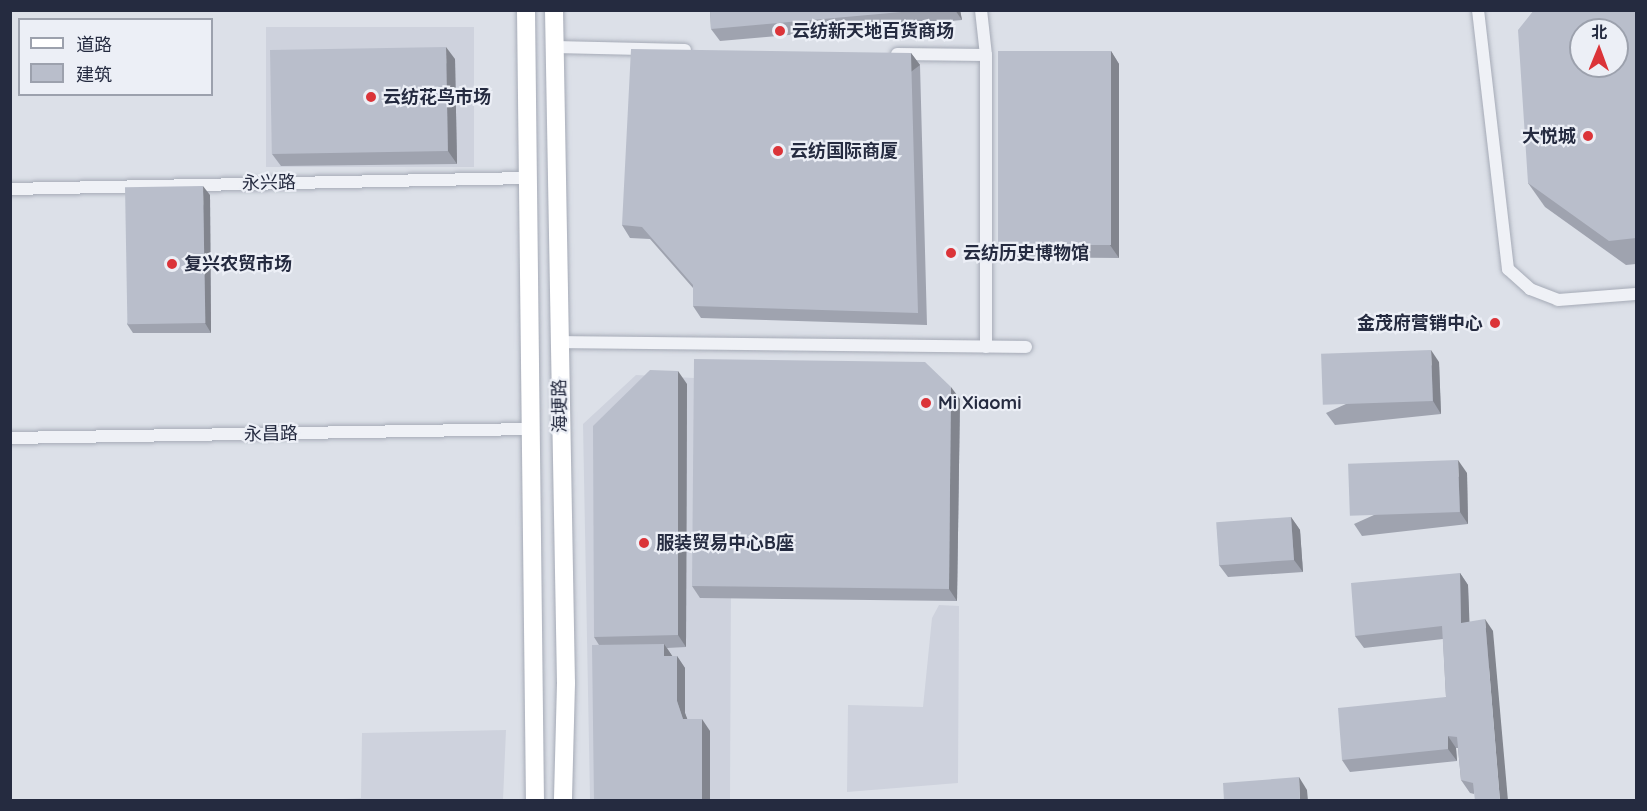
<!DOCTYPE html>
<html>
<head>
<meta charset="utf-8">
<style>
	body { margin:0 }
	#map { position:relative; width:1647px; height:811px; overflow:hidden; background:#dce0e8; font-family:Quicksand,"Noto Sans SC",sans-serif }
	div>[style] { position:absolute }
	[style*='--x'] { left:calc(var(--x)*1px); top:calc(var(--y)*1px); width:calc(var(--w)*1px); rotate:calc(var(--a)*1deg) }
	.built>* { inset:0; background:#ced2dd; transform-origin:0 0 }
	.roads { filter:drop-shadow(0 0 2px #a5aab6) drop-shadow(0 0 2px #a5aab6) }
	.street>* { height:12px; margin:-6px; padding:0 6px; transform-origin:6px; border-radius:6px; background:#eff1f6 }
	.secondary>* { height:18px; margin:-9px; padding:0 9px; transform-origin:9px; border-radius:9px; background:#fff }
	.wall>* { inset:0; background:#9fa3af }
	.shaded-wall>* { inset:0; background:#82858e; transform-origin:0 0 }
	.building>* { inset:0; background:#b9becb; transform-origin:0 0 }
	.dots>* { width:16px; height:16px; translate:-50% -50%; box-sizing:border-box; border:3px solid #eceff6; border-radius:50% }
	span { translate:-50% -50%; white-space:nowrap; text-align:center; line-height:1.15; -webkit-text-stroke:4.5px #eceff6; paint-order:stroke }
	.poi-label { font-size:18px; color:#252b40; font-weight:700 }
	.left { translate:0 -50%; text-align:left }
	.right { translate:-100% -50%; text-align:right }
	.street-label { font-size:18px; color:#252b40 }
	.frame { position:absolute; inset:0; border:12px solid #252b40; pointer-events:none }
	.legend { position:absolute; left:18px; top:18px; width:195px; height:78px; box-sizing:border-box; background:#eceff6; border:2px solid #9ca1ad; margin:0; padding:8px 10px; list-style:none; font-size:18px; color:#252b40 }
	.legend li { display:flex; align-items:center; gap:12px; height:30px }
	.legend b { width:30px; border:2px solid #9ca1ad }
	.north { position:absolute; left:1569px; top:18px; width:60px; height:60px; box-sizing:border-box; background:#eceff6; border:2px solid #9ca1ad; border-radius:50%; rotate:1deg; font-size:16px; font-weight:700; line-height:24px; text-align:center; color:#252b40 }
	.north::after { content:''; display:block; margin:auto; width:21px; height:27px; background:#db3439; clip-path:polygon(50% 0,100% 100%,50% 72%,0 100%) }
</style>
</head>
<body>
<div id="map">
	<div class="built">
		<i style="left:474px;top:27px;width:140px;height:208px;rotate:90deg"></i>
		<i style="clip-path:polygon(636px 375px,732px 380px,730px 800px,590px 800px,583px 424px)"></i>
		<i style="clip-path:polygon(939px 605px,959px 606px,958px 783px,847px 792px,848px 705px,923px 707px,932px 618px)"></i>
		<i style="clip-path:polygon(506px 730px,503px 800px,326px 800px,361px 798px,362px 733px)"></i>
	</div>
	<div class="roads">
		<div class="street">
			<i style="--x:981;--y:10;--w:45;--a:83.7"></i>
			<i style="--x:986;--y:55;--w:292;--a:90"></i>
			<i style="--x:1478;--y:10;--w:261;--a:83.4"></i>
			<i style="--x:1508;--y:269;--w:30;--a:42"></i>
			<i style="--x:1530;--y:289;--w:30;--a:21"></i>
			<i style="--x:1558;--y:300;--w:78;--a:-4.4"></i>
			<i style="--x:555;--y:47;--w:130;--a:1.3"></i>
			<i style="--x:897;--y:54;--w:89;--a:0.6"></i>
			<i style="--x:10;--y:189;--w:518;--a:-1.22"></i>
			<i style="--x:559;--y:342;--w:467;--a:0.6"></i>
			<i style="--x:10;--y:438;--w:522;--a:-0.99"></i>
		</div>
		<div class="secondary">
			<i style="--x:526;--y:10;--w:790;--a:89.35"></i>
			<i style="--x:554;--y:10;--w:673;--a:88.98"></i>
			<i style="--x:566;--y:683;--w:117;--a:91.5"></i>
		</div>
	</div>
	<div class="wall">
		<i style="clip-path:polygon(710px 10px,960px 10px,962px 20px,720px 41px,711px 29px)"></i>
		<i style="clip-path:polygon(1636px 10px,1636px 264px,1626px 265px,1545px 207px,1528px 183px)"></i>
		<i style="clip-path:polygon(1111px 51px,1119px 64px,1119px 258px,1006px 257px,997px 245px)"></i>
		<i style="clip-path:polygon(911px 53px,920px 65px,927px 325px,701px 318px,693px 306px,693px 288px,650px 239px,630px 238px,622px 225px)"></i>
		<i style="clip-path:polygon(455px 59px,457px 164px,281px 166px,272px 154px)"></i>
		<i style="clip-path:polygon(210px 195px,211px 333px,133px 333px,127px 324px)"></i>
		<i style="clip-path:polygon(1439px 362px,1441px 414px,1335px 425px,1326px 413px)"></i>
		<i style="clip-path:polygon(687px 384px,686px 647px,667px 648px,672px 656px,677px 656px,685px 668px,685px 713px,687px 719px,710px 731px,710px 801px,594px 801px,599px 645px,594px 637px)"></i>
		<i style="clip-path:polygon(960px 399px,957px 601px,700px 598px,692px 586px)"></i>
		<i style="clip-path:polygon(1467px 473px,1468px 524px,1362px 536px,1354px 524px)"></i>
		<i style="clip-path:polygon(1291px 517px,1300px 530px,1303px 572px,1228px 577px,1219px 565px)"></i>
		<i style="clip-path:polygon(1460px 573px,1468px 585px,1469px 622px,1493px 631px,1474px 794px,1470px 793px,1461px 780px,1458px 748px,1456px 748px,1457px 761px,1350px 772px,1342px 760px,1446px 697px,1443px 639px,1364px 648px,1355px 636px)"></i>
	</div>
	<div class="shaded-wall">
		<i style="clip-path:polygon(955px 10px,960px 10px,962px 20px)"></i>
		<i style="clip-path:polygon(446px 47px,455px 59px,457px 164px,448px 151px)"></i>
		<i style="clip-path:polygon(1111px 51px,1119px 64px,1119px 258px,1110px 245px)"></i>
		<i style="left:911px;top:53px;width:15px;height:260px;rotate:53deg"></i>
		<i style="clip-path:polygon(203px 186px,210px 195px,211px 333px,205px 323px)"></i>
		<i style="clip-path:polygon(1431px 350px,1439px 362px,1441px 414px,1433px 401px)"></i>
		<i style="clip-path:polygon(678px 371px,687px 384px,686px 647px,678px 635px)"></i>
		<i style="clip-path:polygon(951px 387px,960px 399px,957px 601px,949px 589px)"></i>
		<i style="clip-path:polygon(1458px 460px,1467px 473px,1468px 524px,1460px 512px)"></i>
		<i style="clip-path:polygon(1291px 517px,1300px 530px,1303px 572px,1294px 560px)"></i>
		<i style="clip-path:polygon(1460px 573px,1468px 585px,1470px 635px,1461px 623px)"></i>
		<i style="clip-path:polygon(1485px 619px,1493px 631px,1508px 801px,1500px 801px)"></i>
		<i style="clip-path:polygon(664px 644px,673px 657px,664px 656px)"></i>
		<i style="clip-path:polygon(677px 656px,685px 668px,685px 713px,692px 731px,683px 719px,677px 701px)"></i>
		<i style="clip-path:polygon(702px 719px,710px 731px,710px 801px,702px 801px)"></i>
		<i style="clip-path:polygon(1448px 736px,1456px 748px,1457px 761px,1448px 749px)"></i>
		<i style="clip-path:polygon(1299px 777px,1307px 790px,1308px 801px,1300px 801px)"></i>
	</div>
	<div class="building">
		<i style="clip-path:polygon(710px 10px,924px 10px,711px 29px)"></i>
		<i style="clip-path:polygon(evenodd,1534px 10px,1636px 10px,1636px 238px,1609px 241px,1528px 183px,1518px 30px,1534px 10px,1581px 30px,1617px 30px,1617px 66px,1581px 66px,1581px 30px)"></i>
		<i style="left:446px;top:47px;width:104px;height:176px;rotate:89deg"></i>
		<i style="clip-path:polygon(631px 49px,911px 53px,918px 313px,693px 306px,693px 285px,642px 227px,622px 225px)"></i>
		<i style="left:998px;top:51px;width:113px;height:194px"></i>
		<i style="left:203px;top:186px;width:137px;height:78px;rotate:89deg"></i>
		<i style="left:1431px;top:350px;width:51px;height:110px;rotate:88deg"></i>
		<i style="clip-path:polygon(694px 359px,925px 362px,951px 387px,949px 589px,692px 586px)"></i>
		<i style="clip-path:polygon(650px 370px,678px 371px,678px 635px,594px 637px,593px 426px)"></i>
		<i style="left:1458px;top:460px;width:52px;height:110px;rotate:88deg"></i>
		<i style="left:1291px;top:517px;width:43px;height:75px;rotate:86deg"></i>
		<i style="clip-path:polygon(1460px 573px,1461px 623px,1485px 619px,1500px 801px,1475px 801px,1473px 783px,1461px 780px,1457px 737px,1448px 736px,1448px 749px,1342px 760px,1338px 708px,1446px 697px,1442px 626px,1355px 636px,1351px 583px)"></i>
		<i style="clip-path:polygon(664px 644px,664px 656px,677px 656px,677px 701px,683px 719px,702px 719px,702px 801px,594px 801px,592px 645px)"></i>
		<i style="clip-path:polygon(1299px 777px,1300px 801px,1224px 801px,1223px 783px)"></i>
	</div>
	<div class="dots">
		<i style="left:780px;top:31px;background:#db3439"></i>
		<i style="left:371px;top:97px;background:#db3439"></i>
		<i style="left:1588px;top:136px;background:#db3439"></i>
		<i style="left:778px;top:151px;background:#db3439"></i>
		<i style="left:951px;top:253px;background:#db3439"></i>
		<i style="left:172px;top:264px;background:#db3439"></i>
		<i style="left:1495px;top:323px;background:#db3439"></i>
		<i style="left:926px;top:403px;background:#db3439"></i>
		<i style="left:644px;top:543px;background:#db3439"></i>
	</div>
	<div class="poi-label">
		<span class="left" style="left:792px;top:31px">云纺新天地百货商场</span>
		<span class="left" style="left:383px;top:97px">云纺花鸟市场</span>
		<span class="right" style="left:1576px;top:136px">大悦城</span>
		<span class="left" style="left:790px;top:151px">云纺国际商厦</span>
		<span class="left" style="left:963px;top:253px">云纺历史博物馆</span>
		<span class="left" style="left:184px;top:264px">复兴农贸市场</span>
		<span class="right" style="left:1483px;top:323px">金茂府营销中心</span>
		<span class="left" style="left:938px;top:403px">Mi Xiaomi</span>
		<span class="left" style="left:656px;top:543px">服装贸易中心B座</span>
	</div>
	<div class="street-label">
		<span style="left:269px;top:183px;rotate:-1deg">永兴路</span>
		<span style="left:560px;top:406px;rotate:-91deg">海埂路</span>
		<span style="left:271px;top:434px;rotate:-1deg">永昌路</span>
	</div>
	<div class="frame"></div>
	<ul class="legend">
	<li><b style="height:8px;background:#fff"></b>道路</li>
	<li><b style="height:16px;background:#b9becb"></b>建筑</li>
	</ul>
	<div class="north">北</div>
</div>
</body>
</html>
